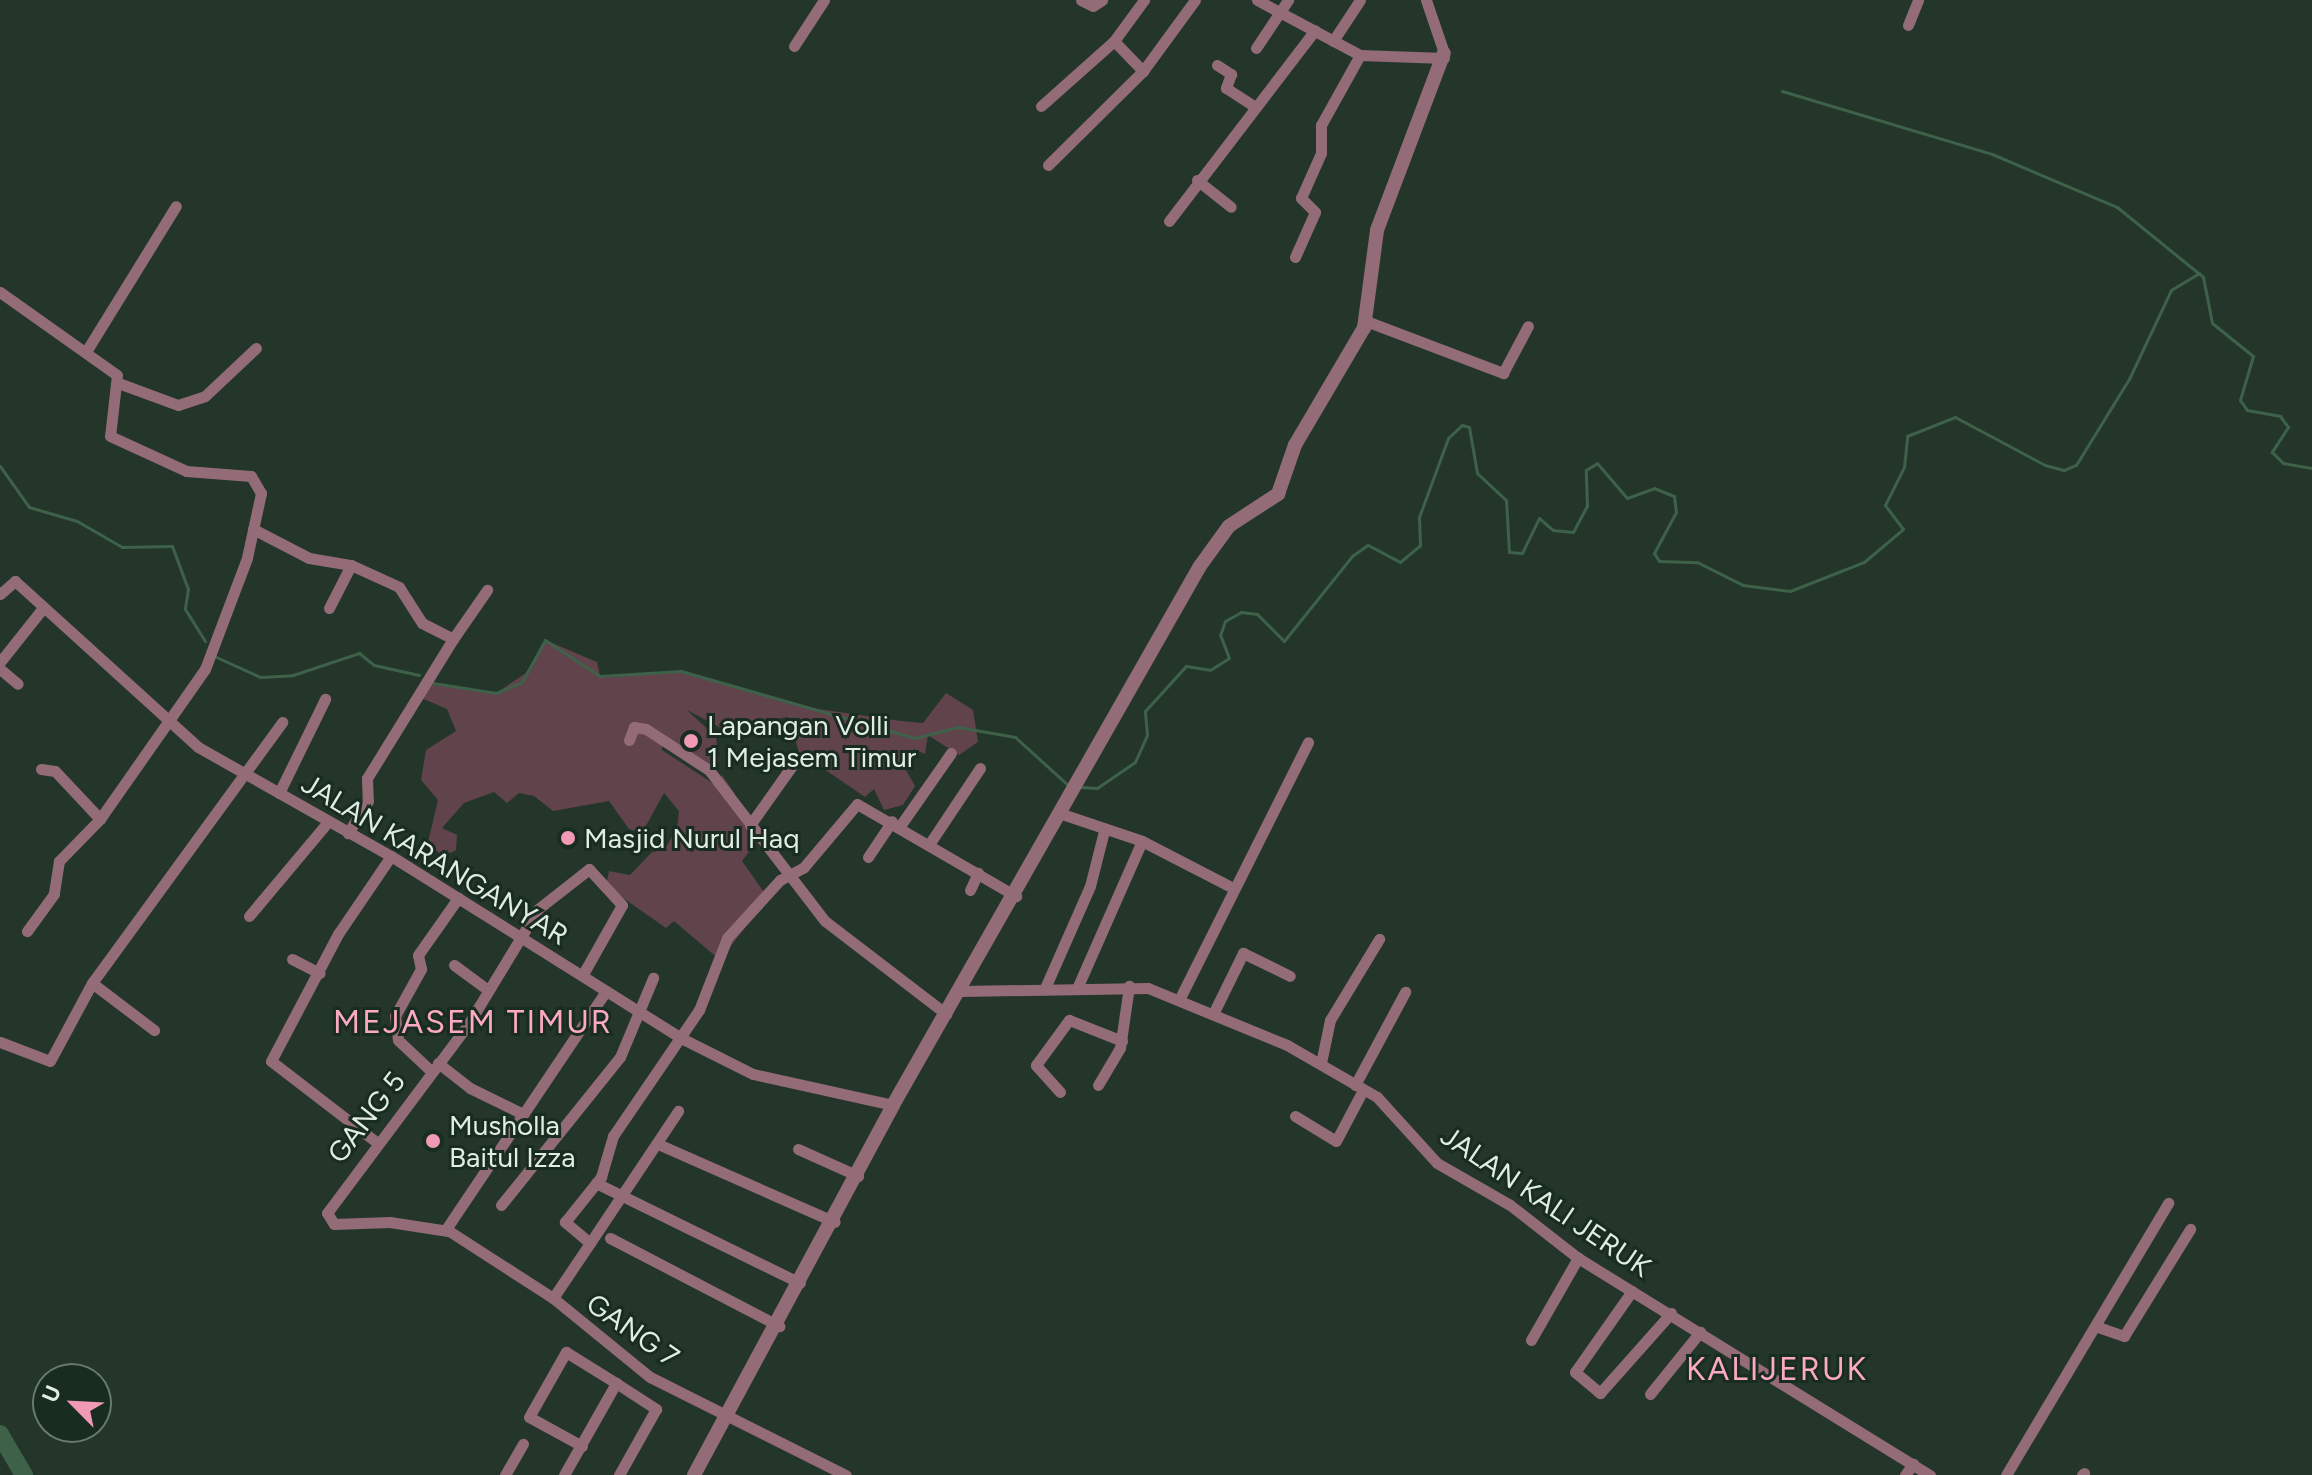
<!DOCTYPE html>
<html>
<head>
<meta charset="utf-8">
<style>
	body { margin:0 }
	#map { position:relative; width:2312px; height:1475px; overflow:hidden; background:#233629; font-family:Figtree,sans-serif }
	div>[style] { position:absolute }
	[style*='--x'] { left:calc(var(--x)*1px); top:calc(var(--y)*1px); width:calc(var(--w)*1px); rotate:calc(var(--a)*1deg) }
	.green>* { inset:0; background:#61434c }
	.stream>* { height:3px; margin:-1.5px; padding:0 1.5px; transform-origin:1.5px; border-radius:1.5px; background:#3e6149 }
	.river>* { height:18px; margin:-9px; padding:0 9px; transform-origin:9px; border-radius:9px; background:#3e6149 }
	.minor>* { height:11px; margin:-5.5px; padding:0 5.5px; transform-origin:5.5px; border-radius:5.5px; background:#936c78 }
	.tertiary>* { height:14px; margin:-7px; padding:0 7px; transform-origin:7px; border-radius:7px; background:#936c78 }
	.dots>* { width:22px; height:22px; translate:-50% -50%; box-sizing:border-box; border:4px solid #192c20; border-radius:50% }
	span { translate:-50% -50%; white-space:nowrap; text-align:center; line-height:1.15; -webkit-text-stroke:6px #192c20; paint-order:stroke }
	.poi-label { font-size:28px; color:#e1ede4 }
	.left { translate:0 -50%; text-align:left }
	.street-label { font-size:28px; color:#e1ede4 }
	.quarter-label { font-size:32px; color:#fcaac3; letter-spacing:2px }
	.north { position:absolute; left:32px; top:1363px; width:80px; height:80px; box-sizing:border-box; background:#192c20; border:2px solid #69796e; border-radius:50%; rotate:294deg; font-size:22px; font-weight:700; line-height:32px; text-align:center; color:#e1ede4 }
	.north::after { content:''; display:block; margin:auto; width:28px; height:36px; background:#f09ab5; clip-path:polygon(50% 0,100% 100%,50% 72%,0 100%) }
</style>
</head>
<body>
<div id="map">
	<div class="green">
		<i style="clip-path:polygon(545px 640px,597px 662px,600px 676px,681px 671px,797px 706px,901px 721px,923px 723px,946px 693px,973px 710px,978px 742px,959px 755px,928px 735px,925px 754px,914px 749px,902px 763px,915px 786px,903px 805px,884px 810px,874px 789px,865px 797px,799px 752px,788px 717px,723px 729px,687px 710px,716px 737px,719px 761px,703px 772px,663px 736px,662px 750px,714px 784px,722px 775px,735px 794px,730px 804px,757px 841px,742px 861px,768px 898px,720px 960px,674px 921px,666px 928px,606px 886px,609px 871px,630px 875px,652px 852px,664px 850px,677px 829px,679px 811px,664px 793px,642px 833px,629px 829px,609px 801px,553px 811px,534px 796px,519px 793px,507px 803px,494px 792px,464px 803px,442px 828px,457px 835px,456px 850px,443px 857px,428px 842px,438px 800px,421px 780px,426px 750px,456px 731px,447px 709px,419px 697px,427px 684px,496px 693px,526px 673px)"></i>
	</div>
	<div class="stream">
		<i style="--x:1782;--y:91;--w:219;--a:16.7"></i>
		<i style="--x:1992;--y:154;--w:136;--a:23"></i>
		<i style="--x:2117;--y:207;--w:111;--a:39.1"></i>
		<i style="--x:2203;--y:277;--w:47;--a:78.9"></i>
		<i style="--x:2212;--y:323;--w:53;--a:38.8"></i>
		<i style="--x:2253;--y:356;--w:46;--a:106.5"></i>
		<i style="--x:2240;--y:400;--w:12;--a:55"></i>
		<i style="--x:2247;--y:410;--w:34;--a:10"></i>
		<i style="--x:2280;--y:416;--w:14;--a:54"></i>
		<i style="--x:2288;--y:427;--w:30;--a:123"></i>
		<i style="--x:2272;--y:452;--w:16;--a:45"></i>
		<i style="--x:2283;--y:463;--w:29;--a:10"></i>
		<i style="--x:0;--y:466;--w:50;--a:54.7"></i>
		<i style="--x:29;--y:507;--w:50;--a:16.3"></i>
		<i style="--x:77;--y:521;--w:52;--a:30"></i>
		<i style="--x:122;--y:547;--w:50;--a:-1.1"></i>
		<i style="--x:172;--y:546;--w:46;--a:69.6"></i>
		<i style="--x:188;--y:589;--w:20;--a:99"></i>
		<i style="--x:185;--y:609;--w:38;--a:58"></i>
		<i style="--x:214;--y:656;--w:51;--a:24.5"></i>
		<i style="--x:260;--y:677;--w:33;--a:-3"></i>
		<i style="--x:293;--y:675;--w:70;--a:-18.4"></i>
		<i style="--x:359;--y:653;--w:19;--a:39"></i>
		<i style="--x:374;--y:665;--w:46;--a:12.5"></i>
		<i style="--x:433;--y:683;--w:64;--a:9"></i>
		<i style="--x:496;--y:693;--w:28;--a:-23"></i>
		<i style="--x:522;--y:682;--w:48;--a:-61.3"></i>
		<i style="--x:545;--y:640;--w:66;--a:33.2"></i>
		<i style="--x:600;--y:676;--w:81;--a:-3.5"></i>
		<i style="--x:681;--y:671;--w:243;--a:16"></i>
		<i style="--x:915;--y:738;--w:44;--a:-14.3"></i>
		<i style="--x:958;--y:727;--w:58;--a:10"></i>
		<i style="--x:1015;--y:737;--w:73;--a:42.2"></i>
		<i style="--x:1081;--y:787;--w:16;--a:4"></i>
		<i style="--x:1097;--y:788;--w:46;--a:-34.4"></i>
		<i style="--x:1135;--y:762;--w:30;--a:-66"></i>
		<i style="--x:1147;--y:735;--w:24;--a:-95"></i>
		<i style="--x:1145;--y:711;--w:61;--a:-47.7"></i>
		<i style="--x:1186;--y:666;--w:24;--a:9"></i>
		<i style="--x:1210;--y:670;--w:22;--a:-32"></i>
		<i style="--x:1229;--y:658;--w:25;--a:-111"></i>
		<i style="--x:1220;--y:635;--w:15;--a:-70"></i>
		<i style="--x:1225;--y:621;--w:18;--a:-29"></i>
		<i style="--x:1241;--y:612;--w:16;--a:7"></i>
		<i style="--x:1257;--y:614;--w:38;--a:45"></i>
		<i style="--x:1284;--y:641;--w:109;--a:-51.3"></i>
		<i style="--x:1352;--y:556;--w:19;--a:-35"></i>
		<i style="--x:1368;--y:545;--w:36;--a:28"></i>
		<i style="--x:1400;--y:562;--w:26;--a:-40"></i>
		<i style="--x:1420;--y:545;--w:28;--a:-92"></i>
		<i style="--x:1419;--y:517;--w:84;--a:-69.8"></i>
		<i style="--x:1448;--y:438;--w:19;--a:-43"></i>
		<i style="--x:1462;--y:425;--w:7;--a:16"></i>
		<i style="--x:1469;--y:427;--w:47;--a:80.1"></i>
		<i style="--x:1477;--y:473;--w:40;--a:43"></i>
		<i style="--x:1506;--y:500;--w:52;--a:86.7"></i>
		<i style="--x:1509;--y:552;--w:13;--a:4"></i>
		<i style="--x:1522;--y:553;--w:39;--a:-64"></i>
		<i style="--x:1539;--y:518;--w:18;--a:41"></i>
		<i style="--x:1553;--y:530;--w:20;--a:6"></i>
		<i style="--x:1573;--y:532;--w:30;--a:-62"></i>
		<i style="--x:1587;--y:506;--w:36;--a:-92"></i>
		<i style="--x:1586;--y:470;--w:13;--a:-32"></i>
		<i style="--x:1597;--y:463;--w:46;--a:49.4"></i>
		<i style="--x:1627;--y:498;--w:29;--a:-20"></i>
		<i style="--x:1654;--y:488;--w:22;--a:22"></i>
		<i style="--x:1674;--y:496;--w:16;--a:83"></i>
		<i style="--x:1676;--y:512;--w:47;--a:118.2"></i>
		<i style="--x:1654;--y:553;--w:9;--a:58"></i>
		<i style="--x:1659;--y:561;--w:38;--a:2"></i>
		<i style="--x:1697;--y:562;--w:51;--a:26.6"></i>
		<i style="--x:1743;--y:585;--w:47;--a:7.3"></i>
		<i style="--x:1790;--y:591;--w:79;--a:-21.4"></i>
		<i style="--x:1864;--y:562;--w:51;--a:-40.2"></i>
		<i style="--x:1903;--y:529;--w:30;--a:-127"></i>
		<i style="--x:1885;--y:505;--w:42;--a:-63.4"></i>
		<i style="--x:1904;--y:467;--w:31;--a:-84"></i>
		<i style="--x:1907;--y:436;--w:52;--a:-21.6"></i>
		<i style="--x:1955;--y:417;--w:102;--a:28.1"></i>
		<i style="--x:2045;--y:465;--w:20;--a:15"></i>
		<i style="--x:2064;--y:470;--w:13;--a:-23"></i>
		<i style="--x:2076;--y:465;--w:101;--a:-58.4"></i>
		<i style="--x:2129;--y:379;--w:98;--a:-64.7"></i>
		<i style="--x:2171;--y:290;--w:33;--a:-31"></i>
	</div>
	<div class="river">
		<i style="--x:0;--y:1434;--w:48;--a:59.7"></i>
	</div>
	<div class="minor">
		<i style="--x:1081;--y:0;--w:13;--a:27"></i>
		<i style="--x:1093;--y:6;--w:11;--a:-34"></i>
		<i style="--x:1257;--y:0;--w:117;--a:28.1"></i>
		<i style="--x:1360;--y:55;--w:84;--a:2"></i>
		<i style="--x:1426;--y:0;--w:56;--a:71.2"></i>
		<i style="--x:1908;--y:25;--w:27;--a:-68"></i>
		<i style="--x:1114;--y:41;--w:42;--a:46"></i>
		<i style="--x:1333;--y:41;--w:49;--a:-56.6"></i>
		<i style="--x:794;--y:46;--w:55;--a:-56.9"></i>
		<i style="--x:1256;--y:48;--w:58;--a:-56.3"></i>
		<i style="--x:1217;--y:65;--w:17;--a:33"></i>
		<i style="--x:1231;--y:74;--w:15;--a:110"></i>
		<i style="--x:1226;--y:88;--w:33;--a:33"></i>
		<i style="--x:1041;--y:106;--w:98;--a:-41.7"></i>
		<i style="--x:1114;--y:41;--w:51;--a:-53.8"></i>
		<i style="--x:1048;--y:165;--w:134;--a:-44.7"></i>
		<i style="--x:1143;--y:71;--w:88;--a:-53.8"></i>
		<i style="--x:1197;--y:180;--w:43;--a:38.5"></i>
		<i style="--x:1169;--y:221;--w:240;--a:-52.6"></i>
		<i style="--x:1295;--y:257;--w:49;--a:-66"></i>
		<i style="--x:1315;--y:212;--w:20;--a:-135"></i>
		<i style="--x:1301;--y:198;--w:49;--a:-66"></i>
		<i style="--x:1321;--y:153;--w:28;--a:-90"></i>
		<i style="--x:1321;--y:125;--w:80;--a:-60.9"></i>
		<i style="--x:0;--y:292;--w:143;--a:35.4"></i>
		<i style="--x:117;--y:375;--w:61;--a:96.5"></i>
		<i style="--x:110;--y:436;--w:84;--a:24.7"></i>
		<i style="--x:186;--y:471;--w:65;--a:4.4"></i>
		<i style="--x:251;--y:476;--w:20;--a:60"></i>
		<i style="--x:261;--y:493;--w:66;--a:102.2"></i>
		<i style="--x:247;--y:558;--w:119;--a:110.7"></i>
		<i style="--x:205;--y:669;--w:183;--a:125"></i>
		<i style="--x:100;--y:819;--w:59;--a:134.3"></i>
		<i style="--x:59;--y:861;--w:33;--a:99"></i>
		<i style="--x:54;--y:894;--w:46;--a:126.1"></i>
		<i style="--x:1366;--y:321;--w:147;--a:20.8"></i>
		<i style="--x:1503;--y:373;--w:53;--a:-62"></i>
		<i style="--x:87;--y:350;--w:169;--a:-58.3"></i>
		<i style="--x:121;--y:384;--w:61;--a:20.2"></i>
		<i style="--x:178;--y:405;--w:28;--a:-18"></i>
		<i style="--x:205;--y:396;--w:70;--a:-43.3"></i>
		<i style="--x:253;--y:529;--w:63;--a:27.4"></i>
		<i style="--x:309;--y:558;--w:43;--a:9.5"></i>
		<i style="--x:351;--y:565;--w:53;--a:24.6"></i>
		<i style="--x:399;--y:587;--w:43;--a:57.4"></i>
		<i style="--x:422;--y:623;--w:35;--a:27"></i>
		<i style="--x:453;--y:639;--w:163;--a:121.7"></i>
		<i style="--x:367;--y:778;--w:23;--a:88"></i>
		<i style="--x:368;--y:801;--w:38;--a:122"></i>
		<i style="--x:0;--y:594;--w:20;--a:-41"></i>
		<i style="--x:15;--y:581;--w:247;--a:42.2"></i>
		<i style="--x:198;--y:747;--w:222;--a:29.5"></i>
		<i style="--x:391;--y:856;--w:342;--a:32.1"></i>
		<i style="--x:681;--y:1038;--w:80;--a:26.6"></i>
		<i style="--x:753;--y:1074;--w:143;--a:12.5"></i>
		<i style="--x:329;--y:608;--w:48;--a:-62.9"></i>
		<i style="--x:453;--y:639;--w:60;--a:-55.2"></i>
		<i style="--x:0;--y:662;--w:69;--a:-51.5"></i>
		<i style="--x:0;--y:669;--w:23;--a:40"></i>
		<i style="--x:629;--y:740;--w:14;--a:-69"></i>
		<i style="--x:634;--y:727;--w:12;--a:9"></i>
		<i style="--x:646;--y:729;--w:75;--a:33.1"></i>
		<i style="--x:709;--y:770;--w:190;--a:52.5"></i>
		<i style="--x:825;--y:921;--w:153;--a:37.5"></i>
		<i style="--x:41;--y:769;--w:14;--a:8"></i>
		<i style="--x:55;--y:771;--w:66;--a:46.8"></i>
		<i style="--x:279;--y:793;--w:105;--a:-63.9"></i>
		<i style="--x:1062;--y:814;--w:84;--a:18.6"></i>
		<i style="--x:1142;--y:841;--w:100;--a:27.3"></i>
		<i style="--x:750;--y:825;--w:80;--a:-54.7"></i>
		<i style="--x:900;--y:826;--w:89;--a:-55.1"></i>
		<i style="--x:930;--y:843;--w:90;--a:-56.3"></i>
		<i style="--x:868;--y:857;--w:43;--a:-56.3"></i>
		<i style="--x:970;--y:890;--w:19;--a:-65"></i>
		<i style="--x:249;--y:916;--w:123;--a:-50"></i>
		<i style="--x:292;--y:959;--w:31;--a:27"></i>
		<i style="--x:454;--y:965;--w:42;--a:36.3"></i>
		<i style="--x:92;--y:983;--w:78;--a:37.2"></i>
		<i style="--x:1078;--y:986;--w:158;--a:-66.2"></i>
		<i style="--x:1045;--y:988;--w:111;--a:-66.2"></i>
		<i style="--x:1090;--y:886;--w:57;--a:-75.7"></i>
		<i style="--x:606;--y:991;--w:287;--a:123.9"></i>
		<i style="--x:446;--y:1229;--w:127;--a:32.8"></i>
		<i style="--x:553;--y:1298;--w:125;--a:39.2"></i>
		<i style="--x:650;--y:1377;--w:219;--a:26.6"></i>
		<i style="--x:961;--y:991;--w:187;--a:-0.9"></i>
		<i style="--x:1148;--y:988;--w:150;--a:22.3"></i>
		<i style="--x:1287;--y:1045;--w:104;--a:30"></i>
		<i style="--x:1377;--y:1097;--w:89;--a:47.7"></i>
		<i style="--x:1437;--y:1163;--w:84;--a:29.9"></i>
		<i style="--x:1510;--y:1205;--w:86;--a:37.9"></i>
		<i style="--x:1578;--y:1258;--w:414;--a:31.7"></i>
		<i style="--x:1180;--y:998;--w:286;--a:-63.4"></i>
		<i style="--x:1214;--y:1012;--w:66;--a:-63.8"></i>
		<i style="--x:1243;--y:953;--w:52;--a:26.1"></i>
		<i style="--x:0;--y:1042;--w:53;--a:20.8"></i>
		<i style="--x:50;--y:1061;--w:89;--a:-61.7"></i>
		<i style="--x:92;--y:983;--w:323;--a:-53.9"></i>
		<i style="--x:438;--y:1063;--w:41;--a:38"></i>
		<i style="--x:470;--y:1088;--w:55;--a:26.1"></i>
		<i style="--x:1321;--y:1063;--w:44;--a:-78.2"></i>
		<i style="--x:1330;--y:1020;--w:95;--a:-58.8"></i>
		<i style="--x:431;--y:1071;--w:45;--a:-136.8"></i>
		<i style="--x:398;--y:1040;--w:24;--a:-97"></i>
		<i style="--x:395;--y:1016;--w:54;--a:-61"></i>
		<i style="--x:421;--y:969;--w:14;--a:-102"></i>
		<i style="--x:418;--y:955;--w:70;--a:-54.9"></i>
		<i style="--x:1098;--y:1085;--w:43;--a:-59.3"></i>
		<i style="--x:1120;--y:1048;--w:63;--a:-81.7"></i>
		<i style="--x:1355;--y:1085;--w:106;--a:-61.7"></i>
		<i style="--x:1060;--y:1092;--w:36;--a:-132"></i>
		<i style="--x:1036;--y:1065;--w:56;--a:-53.7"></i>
		<i style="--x:1069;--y:1020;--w:57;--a:21.6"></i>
		<i style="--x:1295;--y:1116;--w:48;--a:31.4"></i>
		<i style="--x:1336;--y:1141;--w:58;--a:-62.1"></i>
		<i style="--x:375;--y:1141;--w:131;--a:-142.4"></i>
		<i style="--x:271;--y:1061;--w:144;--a:-62.2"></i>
		<i style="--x:338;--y:934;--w:94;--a:-55.8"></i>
		<i style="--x:658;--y:1144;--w:193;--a:23.8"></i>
		<i style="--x:798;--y:1149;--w:66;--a:24.2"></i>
		<i style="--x:596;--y:1183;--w:227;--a:26.1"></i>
		<i style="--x:501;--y:1205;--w:190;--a:-51.2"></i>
		<i style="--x:620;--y:1057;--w:86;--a:-67.3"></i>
		<i style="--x:448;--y:1231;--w:59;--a:-171.2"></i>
		<i style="--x:390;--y:1222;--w:56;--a:178"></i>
		<i style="--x:334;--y:1224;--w:13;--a:-122"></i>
		<i style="--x:327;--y:1213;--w:237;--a:-53.2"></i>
		<i style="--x:469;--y:1023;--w:133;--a:-58.8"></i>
		<i style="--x:538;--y:909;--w:65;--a:-38.1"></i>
		<i style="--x:589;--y:869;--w:49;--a:47.5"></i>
		<i style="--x:622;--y:905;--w:81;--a:119.4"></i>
		<i style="--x:610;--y:1238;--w:191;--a:27.5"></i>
		<i style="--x:590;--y:1243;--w:159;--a:-56.3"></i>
		<i style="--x:1632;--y:1291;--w:99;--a:125.1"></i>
		<i style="--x:1575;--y:1372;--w:33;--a:40"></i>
		<i style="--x:1600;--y:1393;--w:107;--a:-48.4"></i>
		<i style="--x:553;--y:1298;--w:66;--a:-56.1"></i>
		<i style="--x:590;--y:1243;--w:33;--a:-140"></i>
		<i style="--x:565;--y:1222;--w:58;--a:-51.3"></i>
		<i style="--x:601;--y:1177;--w:43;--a:-73.7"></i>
		<i style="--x:613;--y:1136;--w:153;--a:-55.7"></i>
		<i style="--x:699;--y:1010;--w:77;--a:-68.7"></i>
		<i style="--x:727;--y:938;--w:79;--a:-47.6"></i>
		<i style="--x:780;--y:880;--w:27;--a:-28"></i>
		<i style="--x:804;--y:867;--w:82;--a:-49.9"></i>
		<i style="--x:857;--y:804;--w:184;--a:30.1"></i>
		<i style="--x:2095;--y:1326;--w:31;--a:19"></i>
		<i style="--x:2124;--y:1336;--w:126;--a:-58.3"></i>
		<i style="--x:1531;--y:1340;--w:95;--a:-60.2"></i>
		<i style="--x:1650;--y:1394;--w:80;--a:-51.1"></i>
		<i style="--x:582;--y:1446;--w:60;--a:-151.3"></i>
		<i style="--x:529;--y:1417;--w:75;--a:-60.4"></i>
		<i style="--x:566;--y:1352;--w:59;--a:31.8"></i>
		<i style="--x:505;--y:1475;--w:36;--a:-60"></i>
		<i style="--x:564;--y:1475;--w:106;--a:-60.5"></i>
		<i style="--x:616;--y:1383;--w:48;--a:33"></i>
		<i style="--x:656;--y:1409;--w:76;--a:119.3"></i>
		<i style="--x:1905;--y:1475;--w:14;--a:-54"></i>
		<i style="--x:2006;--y:1475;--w:317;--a:-59.2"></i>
		<i style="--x:2082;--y:1475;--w:3;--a:-45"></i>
	</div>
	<div class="tertiary">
		<i style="--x:694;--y:1475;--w:420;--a:-61.7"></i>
		<i style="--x:893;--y:1105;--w:620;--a:-60.34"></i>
		<i style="--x:1200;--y:566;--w:49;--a:-54.1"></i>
		<i style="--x:1229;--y:526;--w:59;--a:-33.1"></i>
		<i style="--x:1278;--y:494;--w:52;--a:-70.9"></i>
		<i style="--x:1295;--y:445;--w:136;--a:-59.5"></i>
		<i style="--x:1364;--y:328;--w:99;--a:-82.4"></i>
		<i style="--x:1377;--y:230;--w:189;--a:-69.3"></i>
	</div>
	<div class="dots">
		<i style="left:691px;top:741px;background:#f09ab5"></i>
		<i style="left:568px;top:838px;background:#f09ab5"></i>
		<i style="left:433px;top:1141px;background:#f09ab5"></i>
	</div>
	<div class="poi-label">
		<span class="left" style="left:707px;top:741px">Lapangan Volli<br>1 Mejasem Timur</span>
		<span class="left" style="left:584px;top:838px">Masjid Nurul Haq</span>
		<span class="left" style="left:449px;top:1141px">Musholla<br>Baitul Izza</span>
	</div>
	<div class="street-label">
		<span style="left:435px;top:859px;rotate:31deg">JALAN KARANGANYAR</span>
		<span style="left:366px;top:1117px;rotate:-52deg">GANG 5</span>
		<span style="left:1546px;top:1201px;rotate:34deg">JALAN KALI JERUK</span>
		<span style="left:633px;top:1330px;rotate:35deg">GANG 7</span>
	</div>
	<div class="quarter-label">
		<span style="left:473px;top:1022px">MEJASEM TIMUR</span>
		<span style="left:1777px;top:1369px">KALIJERUK</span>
	</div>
	<div class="north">U</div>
</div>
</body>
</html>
